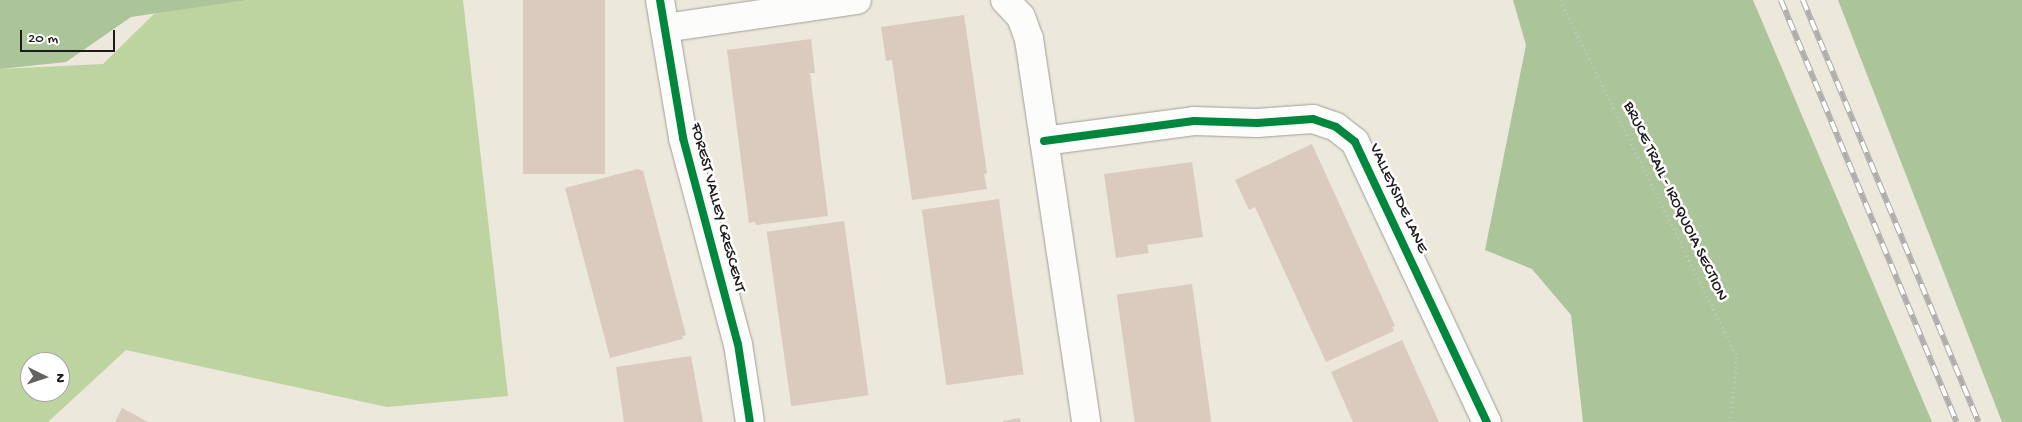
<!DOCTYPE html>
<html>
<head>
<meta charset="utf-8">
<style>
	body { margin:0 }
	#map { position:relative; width:2022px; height:422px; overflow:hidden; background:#ece8dc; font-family:"Gochi Hand",sans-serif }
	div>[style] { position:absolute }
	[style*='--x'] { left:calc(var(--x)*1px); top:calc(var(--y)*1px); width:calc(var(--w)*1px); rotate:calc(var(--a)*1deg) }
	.green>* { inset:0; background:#bdd3a0 }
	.forest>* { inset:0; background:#acc499 }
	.building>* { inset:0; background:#dacbbe; transform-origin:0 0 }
	.path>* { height:3px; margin-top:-1.5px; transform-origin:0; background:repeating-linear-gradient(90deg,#c7c6c3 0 1px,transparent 0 5px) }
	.roads { filter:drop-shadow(0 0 1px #a19f98) drop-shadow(0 0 1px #a19f98) }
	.minor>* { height:28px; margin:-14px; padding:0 14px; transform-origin:14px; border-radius:14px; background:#fcfcfa }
	.rail>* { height:5.5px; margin-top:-2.75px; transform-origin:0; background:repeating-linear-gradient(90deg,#fff 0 11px,#afaeac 0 22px); box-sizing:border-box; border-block:1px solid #afaeac }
	.cycleway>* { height:8px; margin:-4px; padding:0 4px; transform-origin:4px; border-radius:4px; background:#00873e }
	span { translate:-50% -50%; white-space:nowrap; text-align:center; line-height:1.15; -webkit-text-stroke:5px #fff; paint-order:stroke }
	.street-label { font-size:16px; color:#1c1c1c }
	.north { position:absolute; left:20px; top:352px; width:50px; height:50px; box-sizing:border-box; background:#fff; border:1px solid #a4a4a4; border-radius:50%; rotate:94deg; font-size:14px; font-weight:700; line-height:20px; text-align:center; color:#1c1c1c }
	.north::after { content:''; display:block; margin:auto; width:18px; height:22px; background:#65635f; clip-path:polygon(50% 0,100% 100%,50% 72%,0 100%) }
	.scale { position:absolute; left:20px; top:30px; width:95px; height:22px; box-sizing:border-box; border:2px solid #1c1c1c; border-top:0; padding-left:6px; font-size:15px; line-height:18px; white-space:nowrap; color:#1c1c1c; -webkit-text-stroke:4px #fff; paint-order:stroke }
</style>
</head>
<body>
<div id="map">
	<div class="green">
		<i style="clip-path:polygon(evenodd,219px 0,463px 0,508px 396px,387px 407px,126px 350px,48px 422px,0 422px,0 69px,103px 64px,154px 14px,219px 0,30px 362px,60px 362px,60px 392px,30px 392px,30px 362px)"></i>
	</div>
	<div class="forest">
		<i style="clip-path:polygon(0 0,246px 0,131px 17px,66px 62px,0 69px)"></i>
		<i style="clip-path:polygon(1513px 0,1753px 0,1932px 422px,1583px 422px,1571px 315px,1532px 269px,1485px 250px,1526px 45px)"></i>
		<i style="clip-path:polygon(1838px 0,2022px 0,2022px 422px,2002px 422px)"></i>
	</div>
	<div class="building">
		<i style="left:523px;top:0;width:82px;height:174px"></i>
		<i style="clip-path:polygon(964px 15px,987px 173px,984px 174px,987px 189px,912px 200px,892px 60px,886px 61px,881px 27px)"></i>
		<i style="clip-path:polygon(811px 39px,815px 73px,810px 73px,828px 216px,756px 225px,755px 222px,749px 223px,727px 50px)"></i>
		<i style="clip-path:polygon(1312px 144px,1395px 326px,1392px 327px,1394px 331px,1326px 362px,1255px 207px,1249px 210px,1235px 180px)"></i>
		<i style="clip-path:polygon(1192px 162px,1203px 237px,1147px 245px,1149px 253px,1116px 258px,1104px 174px)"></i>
		<i style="clip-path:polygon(638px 169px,643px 171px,686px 335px,682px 336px,683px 339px,610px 358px,565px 188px)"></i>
		<i style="left:999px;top:199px;width:177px;height:78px;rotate:82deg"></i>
		<i style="left:844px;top:221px;width:176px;height:78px;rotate:82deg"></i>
		<i style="left:1192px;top:284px;width:139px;height:76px;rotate:82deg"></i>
		<i style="clip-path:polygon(1402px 340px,1439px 422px,1353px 422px,1331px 372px)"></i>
		<i style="clip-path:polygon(691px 356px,703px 422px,624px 422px,616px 367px)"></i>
		<i style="clip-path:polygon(122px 408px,148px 422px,115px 422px)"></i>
		<i style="clip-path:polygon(1020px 418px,1021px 422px,1003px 422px,1003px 421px)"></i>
	</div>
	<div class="path">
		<i style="--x:1560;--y:0;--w:398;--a:63.6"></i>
		<i style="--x:1737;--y:357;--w:65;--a:96.1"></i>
	</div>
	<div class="roads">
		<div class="minor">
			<i style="--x:660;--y:0;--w:140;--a:80.5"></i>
			<i style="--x:683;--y:138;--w:213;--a:75.1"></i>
			<i style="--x:738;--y:344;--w:79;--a:81.3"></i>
			<i style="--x:1005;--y:0;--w:23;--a:47"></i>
			<i style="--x:1021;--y:17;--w:23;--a:70"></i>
			<i style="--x:1029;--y:39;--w:387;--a:81.5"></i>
			<i style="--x:665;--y:28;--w:194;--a:-8.3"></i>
			<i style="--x:1044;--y:141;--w:151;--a:-7.6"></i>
			<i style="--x:1194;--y:121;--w:63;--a:1.8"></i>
			<i style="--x:1257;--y:123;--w:56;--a:-4.1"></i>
			<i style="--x:1313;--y:119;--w:24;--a:19"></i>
			<i style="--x:1336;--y:127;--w:24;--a:38"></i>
			<i style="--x:1355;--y:142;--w:310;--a:64.8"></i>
		</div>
	</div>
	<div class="rail">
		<i style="--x:1781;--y:0;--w:457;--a:67.4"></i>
		<i style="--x:1803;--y:0;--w:457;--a:67.4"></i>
	</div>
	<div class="cycleway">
		<i style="--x:660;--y:0;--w:140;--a:80.5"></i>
		<i style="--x:683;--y:138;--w:213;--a:75.1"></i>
		<i style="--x:738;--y:344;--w:79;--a:81.3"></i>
		<i style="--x:1044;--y:141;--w:151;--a:-7.6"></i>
		<i style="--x:1194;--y:121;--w:63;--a:1.8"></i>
		<i style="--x:1257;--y:123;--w:56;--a:-4.1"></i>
		<i style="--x:1313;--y:119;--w:24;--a:19"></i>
		<i style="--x:1336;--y:127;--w:24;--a:38"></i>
		<i style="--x:1355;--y:142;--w:310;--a:64.8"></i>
	</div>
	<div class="street-label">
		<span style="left:1397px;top:199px;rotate:65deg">VALLEYSIDE LANE</span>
		<span style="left:1674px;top:202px;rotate:64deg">BRUCE TRAIL - IROQUOIA SECTION</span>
		<span style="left:716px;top:208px;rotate:75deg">FOREST VALLEY CRESCENT</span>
	</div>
	<div class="north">N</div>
	<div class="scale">20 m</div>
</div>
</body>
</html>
